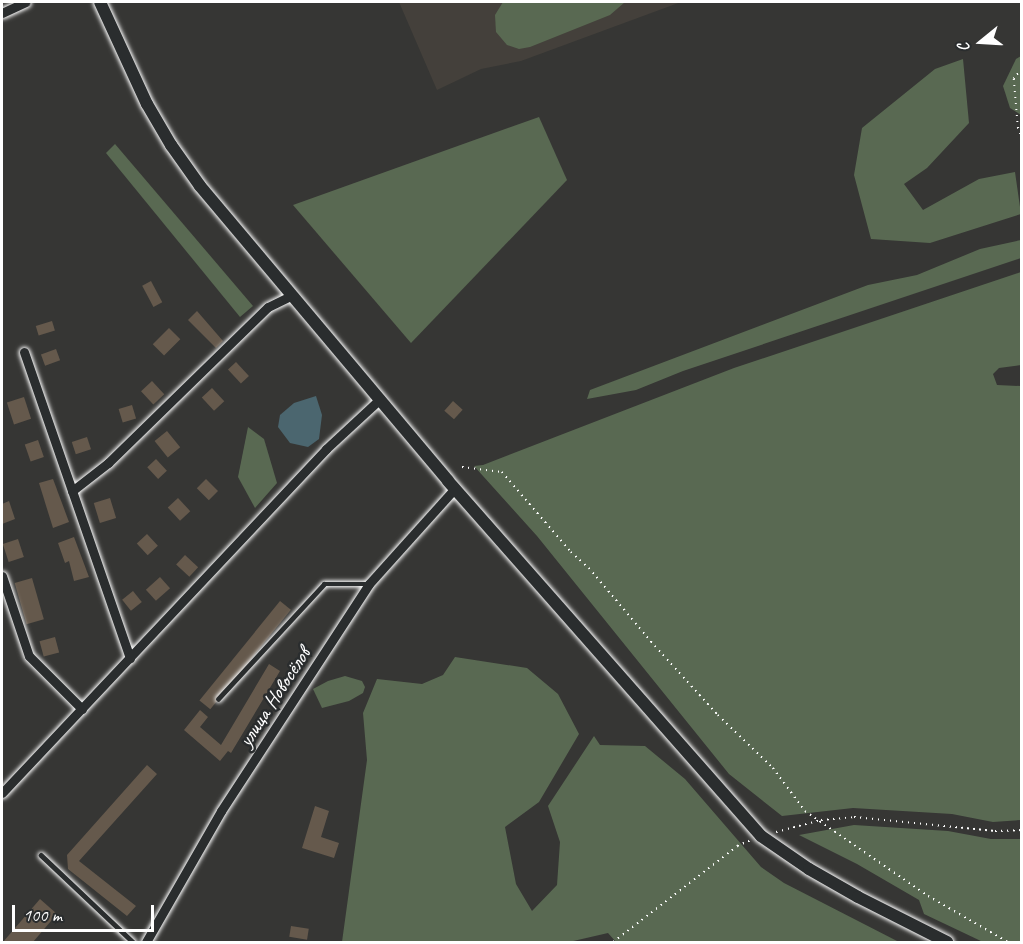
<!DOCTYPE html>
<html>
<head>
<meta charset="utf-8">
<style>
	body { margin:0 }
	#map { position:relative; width:1023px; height:944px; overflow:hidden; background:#363634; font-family:Caveat,sans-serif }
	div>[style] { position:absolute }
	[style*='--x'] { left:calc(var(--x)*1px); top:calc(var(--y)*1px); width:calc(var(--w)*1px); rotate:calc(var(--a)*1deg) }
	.built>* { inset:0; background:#44403b }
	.green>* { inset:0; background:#596952 }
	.water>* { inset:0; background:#4b666f }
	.building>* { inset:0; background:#65594c; transform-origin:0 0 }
	.path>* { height:1.5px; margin-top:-0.75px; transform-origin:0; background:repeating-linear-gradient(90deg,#fff 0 1.5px,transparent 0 6px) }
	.roads { filter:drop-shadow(0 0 2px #fff) drop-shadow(0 0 2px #fff) }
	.service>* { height:4.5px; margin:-2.25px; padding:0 2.25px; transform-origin:2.25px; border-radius:2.25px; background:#2a2d2e }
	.minor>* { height:9px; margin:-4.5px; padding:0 4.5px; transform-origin:4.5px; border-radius:4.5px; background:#2a2d2e }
	.tertiary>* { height:12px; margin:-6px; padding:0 6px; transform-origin:6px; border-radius:6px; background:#2a2d2e }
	span { translate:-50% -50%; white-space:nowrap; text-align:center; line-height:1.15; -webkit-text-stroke:5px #2a2d2e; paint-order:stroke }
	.street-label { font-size:21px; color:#fff }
	.frame { position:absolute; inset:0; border:3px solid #fff; pointer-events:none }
	.north { position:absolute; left:951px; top:12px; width:60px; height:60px; -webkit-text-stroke:4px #2a2d2e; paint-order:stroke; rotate:252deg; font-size:16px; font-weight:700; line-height:24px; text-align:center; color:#fff }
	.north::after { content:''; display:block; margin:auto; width:21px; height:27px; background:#fff; clip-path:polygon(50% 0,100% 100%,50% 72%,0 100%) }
	.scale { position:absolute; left:12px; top:905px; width:142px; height:27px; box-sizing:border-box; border:3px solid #fff; border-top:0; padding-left:8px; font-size:18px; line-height:21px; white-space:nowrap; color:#fff; -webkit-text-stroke:4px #2a2d2e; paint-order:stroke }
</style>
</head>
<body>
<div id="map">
	<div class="built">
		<i style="clip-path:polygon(399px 2px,681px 2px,521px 61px,481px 69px,437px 90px)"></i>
	</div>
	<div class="green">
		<i style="clip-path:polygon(503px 2px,625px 2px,610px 15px,530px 47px,519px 49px,507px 45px,496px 32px,495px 15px)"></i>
		<i style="clip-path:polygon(1021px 56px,1021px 115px,1010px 108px,1003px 86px,1016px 59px)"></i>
		<i style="clip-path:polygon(963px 59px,969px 123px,927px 168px,904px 184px,923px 210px,979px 179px,1015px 172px,1021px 214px,930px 243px,871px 239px,854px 175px,862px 128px,935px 69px)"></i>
		<i style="clip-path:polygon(539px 117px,567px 180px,411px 343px,293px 205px)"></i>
		<i style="clip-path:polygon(115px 144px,253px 306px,240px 317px,106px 153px)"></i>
		<i style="clip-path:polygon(1021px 240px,1021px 258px,683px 371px,636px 390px,587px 399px,590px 390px,868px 285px,917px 275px,980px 249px)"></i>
		<i style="clip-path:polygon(1021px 272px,1021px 365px,999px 368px,993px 374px,997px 385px,1021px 386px,1021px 820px,993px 822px,952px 814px,853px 808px,782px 816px,729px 774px,537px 536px,474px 466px,483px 465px,734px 368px)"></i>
		<i style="clip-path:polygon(248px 427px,264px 439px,277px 483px,255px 508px,238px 477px)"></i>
		<i style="clip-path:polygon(455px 657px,527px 668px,558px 694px,579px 734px,539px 802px,505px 827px,516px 884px,532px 911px,557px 885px,560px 842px,548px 806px,594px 736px,600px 745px,645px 746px,685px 779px,761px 867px,784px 883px,899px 942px,616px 942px,608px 933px,569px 942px,342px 942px,367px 760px,363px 713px,377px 679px,422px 684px,443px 675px)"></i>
		<i style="clip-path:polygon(345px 676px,362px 681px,365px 687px,363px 693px,349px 701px,322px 708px,313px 689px,328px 681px)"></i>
		<i style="clip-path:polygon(854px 825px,948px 831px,991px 839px,1021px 839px,1021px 942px,983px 942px,924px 914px,919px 900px,857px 864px,799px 835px)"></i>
	</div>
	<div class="water">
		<i style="clip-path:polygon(316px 396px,322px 415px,319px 439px,308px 447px,290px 443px,278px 427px,280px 415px,294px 403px)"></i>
	</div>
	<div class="building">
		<i style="left:151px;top:281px;width:24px;height:10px;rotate:62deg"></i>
		<i style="clip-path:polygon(197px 311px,223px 341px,216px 348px,188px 320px)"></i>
		<i style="left:52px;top:321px;width:10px;height:17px;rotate:73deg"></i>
		<i style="left:169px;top:328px;width:16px;height:23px;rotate:45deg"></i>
		<i style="left:56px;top:349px;width:12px;height:16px;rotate:70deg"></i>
		<i style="left:236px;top:362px;width:19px;height:11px;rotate:47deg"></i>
		<i style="left:152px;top:381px;width:18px;height:15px;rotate:47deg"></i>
		<i style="left:212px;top:388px;width:18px;height:14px;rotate:47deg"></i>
		<i style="left:24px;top:397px;width:23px;height:18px;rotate:72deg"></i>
		<i style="left:453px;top:401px;width:13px;height:13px;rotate:42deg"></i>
		<i style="left:132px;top:405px;width:14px;height:14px;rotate:73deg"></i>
		<i style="left:167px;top:431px;width:21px;height:16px;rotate:51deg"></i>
		<i style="left:87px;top:437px;width:13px;height:16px;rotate:72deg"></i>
		<i style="left:38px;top:440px;width:18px;height:14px;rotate:71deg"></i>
		<i style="left:156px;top:459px;width:16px;height:12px;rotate:47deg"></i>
		<i style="clip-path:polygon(53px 479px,69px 522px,53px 528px,39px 483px)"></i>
		<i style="left:206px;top:479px;width:17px;height:13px;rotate:45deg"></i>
		<i style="left:110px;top:498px;width:21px;height:17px;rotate:73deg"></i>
		<i style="left:178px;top:498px;width:18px;height:14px;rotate:47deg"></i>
		<i style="clip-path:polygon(9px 501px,15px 519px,2px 524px,2px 504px)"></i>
		<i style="left:147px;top:534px;width:16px;height:14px;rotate:47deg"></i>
		<i style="clip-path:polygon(74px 537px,89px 577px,74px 581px,69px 561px,65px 563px,58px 543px)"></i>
		<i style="left:18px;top:539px;width:19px;height:16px;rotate:72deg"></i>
		<i style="left:185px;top:555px;width:18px;height:13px;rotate:43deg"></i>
		<i style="left:160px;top:577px;width:15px;height:19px;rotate:48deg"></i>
		<i style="left:32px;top:578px;width:43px;height:18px;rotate:74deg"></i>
		<i style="left:133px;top:591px;width:14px;height:14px;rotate:51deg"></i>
		<i style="left:280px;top:601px;width:14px;height:128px;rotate:39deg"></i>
		<i style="left:55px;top:637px;width:16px;height:16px;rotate:75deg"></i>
		<i style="clip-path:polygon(269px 664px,280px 671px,231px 753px,228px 751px,220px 761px,184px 730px,200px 710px,208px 717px,200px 727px,221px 745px)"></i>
		<i style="clip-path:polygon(147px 765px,157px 774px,79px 861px,136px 906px,127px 916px,68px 869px,67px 855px)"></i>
		<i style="clip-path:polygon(315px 806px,329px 811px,321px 837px,339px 843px,334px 858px,302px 848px)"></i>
		<i style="clip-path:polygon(40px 899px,57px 914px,33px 942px,3px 942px)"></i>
		<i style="left:291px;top:926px;width:18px;height:11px;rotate:9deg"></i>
	</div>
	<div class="path">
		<i style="--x:1022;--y:69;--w:13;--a:129"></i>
		<i style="--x:1014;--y:79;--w:48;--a:85.2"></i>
		<i style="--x:1018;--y:127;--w:12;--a:70"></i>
		<i style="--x:462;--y:467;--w:40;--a:7.1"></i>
		<i style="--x:502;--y:472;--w:106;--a:49.2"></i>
		<i style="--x:571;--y:552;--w:24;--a:42"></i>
		<i style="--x:589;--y:568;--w:102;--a:49.8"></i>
		<i style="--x:655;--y:646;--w:93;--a:47.6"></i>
		<i style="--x:718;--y:715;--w:76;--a:43.9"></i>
		<i style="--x:773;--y:768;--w:54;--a:53.3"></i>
		<i style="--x:805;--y:811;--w:150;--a:34.6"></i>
		<i style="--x:928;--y:896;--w:92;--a:29.9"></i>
		<i style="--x:776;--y:832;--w:47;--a:-14.9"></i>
		<i style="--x:821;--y:820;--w:33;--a:-5"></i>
		<i style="--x:854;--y:817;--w:142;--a:5.7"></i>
		<i style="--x:995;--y:831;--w:27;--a:-2"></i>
		<i style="--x:613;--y:942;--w:157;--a:-37.7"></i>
		<i style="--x:737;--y:846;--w:15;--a:-23"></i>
	</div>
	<div class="roads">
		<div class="service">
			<i style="--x:218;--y:699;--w:156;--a:-47.3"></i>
			<i style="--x:324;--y:584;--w:45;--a:0"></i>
			<i style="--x:41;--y:855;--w:127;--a:43.4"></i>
		</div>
		<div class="minor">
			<i style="--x:2;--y:13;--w:26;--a:-25"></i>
			<i style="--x:24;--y:352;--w:324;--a:70.9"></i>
			<i style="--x:72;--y:491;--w:46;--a:-37.9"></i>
			<i style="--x:108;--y:463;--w:223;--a:-44.3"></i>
			<i style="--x:268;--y:307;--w:25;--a:-26"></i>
			<i style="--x:2;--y:576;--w:84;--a:71.4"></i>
			<i style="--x:29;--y:656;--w:75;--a:45"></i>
			<i style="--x:2;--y:793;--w:473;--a:-46.7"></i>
			<i style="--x:326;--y:449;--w:74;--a:-42.8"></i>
			<i style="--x:146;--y:942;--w:151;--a:-60.2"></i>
			<i style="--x:221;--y:811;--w:271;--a:-56.9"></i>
			<i style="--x:369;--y:584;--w:129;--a:-48.1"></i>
		</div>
		<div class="tertiary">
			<i style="--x:100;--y:2;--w:112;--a:65.3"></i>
			<i style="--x:147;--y:104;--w:48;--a:59.7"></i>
			<i style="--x:171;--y:145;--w:50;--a:54.7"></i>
			<i style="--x:200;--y:186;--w:385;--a:49.9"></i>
			<i style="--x:448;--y:481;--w:473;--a:48.6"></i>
			<i style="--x:761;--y:836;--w:58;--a:34.5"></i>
			<i style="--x:809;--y:869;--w:56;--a:29.7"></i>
			<i style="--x:858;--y:897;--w:100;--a:26.8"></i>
		</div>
	</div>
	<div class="street-label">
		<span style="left:274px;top:697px;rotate:-57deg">улица Новосёлов</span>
	</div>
	<div class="frame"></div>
	<div class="north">С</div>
	<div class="scale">100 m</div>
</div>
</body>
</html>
